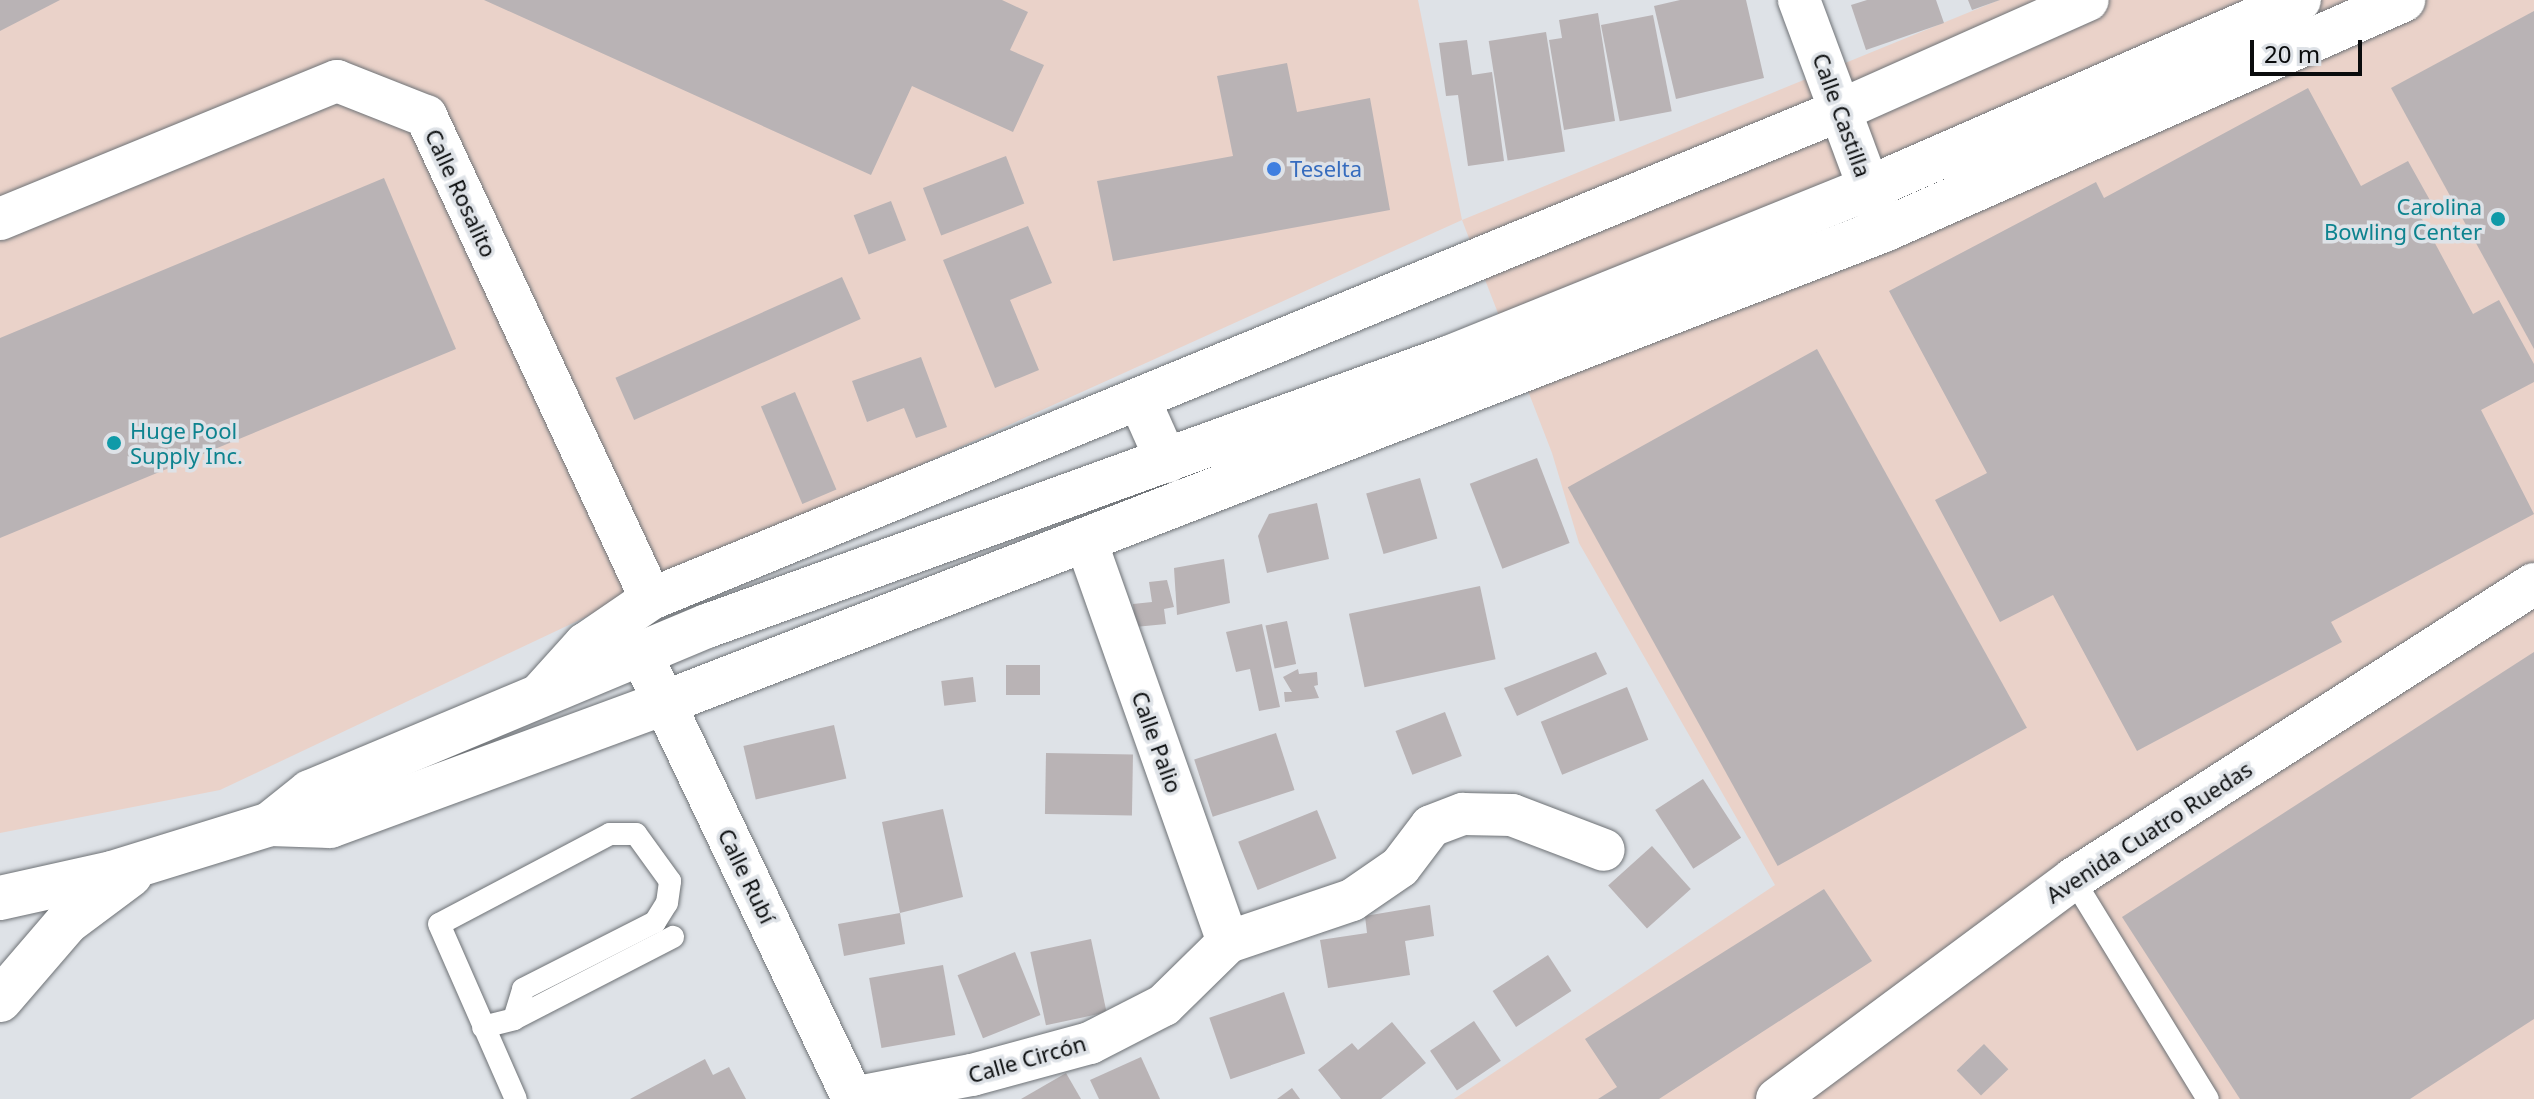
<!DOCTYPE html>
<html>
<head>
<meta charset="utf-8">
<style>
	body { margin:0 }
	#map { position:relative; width:2534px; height:1099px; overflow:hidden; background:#dee2e7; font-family:"Noto Sans",sans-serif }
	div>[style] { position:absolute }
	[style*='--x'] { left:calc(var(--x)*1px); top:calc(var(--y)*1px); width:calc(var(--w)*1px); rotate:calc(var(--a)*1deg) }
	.industrial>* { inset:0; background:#ead2c9 }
	.building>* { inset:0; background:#b9b3b5; transform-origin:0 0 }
	.roads { filter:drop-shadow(0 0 2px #6e7276) drop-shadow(0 0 2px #6e7276) }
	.lane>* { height:22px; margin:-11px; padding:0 11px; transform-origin:11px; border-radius:11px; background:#fff }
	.street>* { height:42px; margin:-21px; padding:0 21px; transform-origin:21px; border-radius:21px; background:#fff }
	.secondary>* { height:44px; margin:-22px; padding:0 22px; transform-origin:22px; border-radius:22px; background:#fff }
	.dots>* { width:22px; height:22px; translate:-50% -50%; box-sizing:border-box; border:4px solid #dee2e7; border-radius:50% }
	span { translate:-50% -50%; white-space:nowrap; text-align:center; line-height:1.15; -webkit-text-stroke:7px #dee2e7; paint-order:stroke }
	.street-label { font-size:22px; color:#0a0c0d }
	.shop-label { font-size:22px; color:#366cbe }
	.left { translate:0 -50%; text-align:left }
	.culture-label { font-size:22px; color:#0d838f }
	.right { translate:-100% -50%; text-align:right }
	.scale { position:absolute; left:2250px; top:40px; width:112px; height:36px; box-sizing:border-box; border:4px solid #0a0c0d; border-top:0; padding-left:10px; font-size:24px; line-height:28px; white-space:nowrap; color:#0a0c0d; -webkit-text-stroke:6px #dee2e7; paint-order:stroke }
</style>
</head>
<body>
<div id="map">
	<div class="industrial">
		<i style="clip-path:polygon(0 0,1418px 0,1462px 220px,1999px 0,2534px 0,2534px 1099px,1454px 1099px,1775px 885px,1579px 543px,1552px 453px,1462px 220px,607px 607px,220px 790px,0 833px)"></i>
	</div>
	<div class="building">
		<i style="clip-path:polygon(0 0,60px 0,0 31px)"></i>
		<i style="clip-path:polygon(484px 0,1002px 0,1028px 12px,1010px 50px,1044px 65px,1013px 132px,912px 86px,871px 175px)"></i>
		<i style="clip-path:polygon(1680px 0,1746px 0,1764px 78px,1676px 99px,1654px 6px)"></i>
		<i style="clip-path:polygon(1867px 0,1936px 0,1944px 23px,1866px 50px,1851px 5px)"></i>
		<i style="clip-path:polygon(1968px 0,2000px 0,1972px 10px)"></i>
		<i style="clip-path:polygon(2534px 11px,2534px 349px,2391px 88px)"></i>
		<i style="clip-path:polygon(1598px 13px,1615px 121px,1564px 130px,1549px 40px,1562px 38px,1559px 20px)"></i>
		<i style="left:1653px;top:15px;width:98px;height:53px;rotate:79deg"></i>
		<i style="left:1546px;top:32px;width:121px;height:58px;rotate:81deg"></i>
		<i style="clip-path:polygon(1467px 40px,1472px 75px,1492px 72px,1504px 161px,1468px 166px,1458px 95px,1446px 96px,1439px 43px)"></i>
		<i style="clip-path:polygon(1287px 63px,1297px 112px,1370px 98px,1390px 210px,1113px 261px,1097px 181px,1233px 156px,1217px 76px)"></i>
		<i style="clip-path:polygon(2308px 88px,2361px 186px,2408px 161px,2436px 211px,2422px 219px,2473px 314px,2499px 300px,2534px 364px,2534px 382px,2481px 410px,2534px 514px,2331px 622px,2342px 642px,2137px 751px,2053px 595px,2000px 622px,1935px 500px,1987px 473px,1889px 291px,2096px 182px,2104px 198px)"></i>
		<i style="left:1006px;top:156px;width:51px;height:89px;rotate:69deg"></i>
		<i style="clip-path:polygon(384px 178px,456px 349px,0 538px,0 338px)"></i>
		<i style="left:891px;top:201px;width:42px;height:40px;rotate:69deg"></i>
		<i style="clip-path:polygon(1028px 226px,1052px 283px,1010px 300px,1039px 370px,995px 388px,943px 260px)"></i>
		<i style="left:842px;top:277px;width:46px;height:248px;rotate:66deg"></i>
		<i style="left:1817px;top:349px;width:433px;height:285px;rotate:61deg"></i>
		<i style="clip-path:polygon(921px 357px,947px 427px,916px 438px,904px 408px,867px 422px,852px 381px)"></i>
		<i style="left:795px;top:392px;width:106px;height:37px;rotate:67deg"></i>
		<i style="left:1537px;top:458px;width:91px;height:72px;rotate:69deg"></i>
		<i style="left:1420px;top:478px;width:63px;height:56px;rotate:74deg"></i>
		<i style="clip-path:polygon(1317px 503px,1329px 559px,1267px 573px,1258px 536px,1269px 514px)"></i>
		<i style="clip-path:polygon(1224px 559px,1230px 603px,1177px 615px,1174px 568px)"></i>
		<i style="clip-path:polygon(1167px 580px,1174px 607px,1164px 609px,1166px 624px,1135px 627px,1133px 604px,1152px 602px,1149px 582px)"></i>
		<i style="left:1480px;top:586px;width:75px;height:134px;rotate:78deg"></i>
		<i style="left:1287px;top:621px;width:44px;height:22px;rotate:78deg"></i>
		<i style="clip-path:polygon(1262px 624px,1280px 707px,1259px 711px,1250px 669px,1236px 672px,1226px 632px)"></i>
		<i style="clip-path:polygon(1596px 652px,1607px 674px,1517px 716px,1504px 688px)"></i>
		<i style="clip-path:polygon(2534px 652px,2534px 1019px,2410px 1099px,2240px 1099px,2122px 917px)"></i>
		<i style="left:1006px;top:665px;width:34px;height:30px"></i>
		<i style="clip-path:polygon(1298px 669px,1299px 674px,1317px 672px,1318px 685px,1314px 686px,1319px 698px,1285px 702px,1284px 692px,1292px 692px,1283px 677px)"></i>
		<i style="left:973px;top:677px;width:25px;height:32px;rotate:83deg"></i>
		<i style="left:1627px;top:687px;width:57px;height:93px;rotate:68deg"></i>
		<i style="left:1445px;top:712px;width:47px;height:53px;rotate:69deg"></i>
		<i style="left:834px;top:725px;width:55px;height:93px;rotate:77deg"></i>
		<i style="left:1276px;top:733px;width:60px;height:86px;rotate:72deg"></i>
		<i style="left:1046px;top:753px;width:87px;height:61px;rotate:1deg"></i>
		<i style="left:1703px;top:779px;width:70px;height:57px;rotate:57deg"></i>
		<i style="clip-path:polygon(943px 809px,963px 897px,900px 913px,905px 944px,844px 956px,838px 924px,900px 913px,882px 822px)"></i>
		<i style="left:1317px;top:810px;width:52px;height:85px;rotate:68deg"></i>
		<i style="left:1652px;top:846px;width:58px;height:59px;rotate:48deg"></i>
		<i style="clip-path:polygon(1824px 889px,1872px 961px,1659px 1099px,1598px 1099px,1617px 1087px,1585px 1039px)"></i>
		<i style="clip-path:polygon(1430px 905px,1434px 936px,1405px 941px,1410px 975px,1328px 988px,1320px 940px,1367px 933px,1365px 916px)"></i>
		<i style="left:1091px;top:939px;width:75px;height:62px;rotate:78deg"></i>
		<i style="left:1015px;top:952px;width:68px;height:62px;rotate:68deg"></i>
		<i style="left:1548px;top:955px;width:43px;height:66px;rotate:57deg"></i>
		<i style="left:943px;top:965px;width:71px;height:75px;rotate:80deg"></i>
		<i style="left:1284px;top:992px;width:65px;height:79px;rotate:71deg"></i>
		<i style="left:1474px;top:1021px;width:48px;height:53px;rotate:56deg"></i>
		<i style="clip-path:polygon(1392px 1022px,1426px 1063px,1381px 1099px,1341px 1099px,1318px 1070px,1352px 1043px,1358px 1050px)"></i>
		<i style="left:1984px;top:1044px;width:35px;height:38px;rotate:46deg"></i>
		<i style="clip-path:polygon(1141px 1057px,1160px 1099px,1099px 1099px,1090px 1080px)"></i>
		<i style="clip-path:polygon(705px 1059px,713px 1075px,729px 1067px,746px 1099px,630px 1099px)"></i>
		<i style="clip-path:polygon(1066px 1073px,1081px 1099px,1021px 1099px)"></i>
		<i style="clip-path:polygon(1292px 1088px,1300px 1099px,1277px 1099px)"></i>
	</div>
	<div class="roads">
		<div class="lane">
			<i style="--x:2073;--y:879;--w:258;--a:58.5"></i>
			<i style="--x:514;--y:1019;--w:31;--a:-73"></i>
			<i style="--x:523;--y:989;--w:148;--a:-26.9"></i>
			<i style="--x:655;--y:922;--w:22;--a:-58"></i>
			<i style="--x:667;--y:903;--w:22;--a:-82"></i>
			<i style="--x:670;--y:881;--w:58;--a:-125.9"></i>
			<i style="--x:636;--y:834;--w:26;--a:180"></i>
			<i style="--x:610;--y:834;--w:193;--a:152.2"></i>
			<i style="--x:439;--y:924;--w:191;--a:66.3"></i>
			<i style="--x:483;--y:1027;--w:32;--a:-14"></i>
			<i style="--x:514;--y:1019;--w:179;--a:-27.3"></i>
		</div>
		<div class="street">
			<i style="--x:1799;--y:0;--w:236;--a:69.6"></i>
			<i style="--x:0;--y:219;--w:364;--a:-22.3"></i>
			<i style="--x:337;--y:81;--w:96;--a:21.5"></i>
			<i style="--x:426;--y:116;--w:533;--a:65.02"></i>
			<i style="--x:1139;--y:399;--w:69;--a:66"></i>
			<i style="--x:1086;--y:541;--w:425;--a:70.5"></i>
			<i style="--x:641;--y:654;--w:493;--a:64.5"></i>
			<i style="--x:539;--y:695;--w:69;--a:-48"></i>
			<i style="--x:585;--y:644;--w:80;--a:-34.3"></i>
			<i style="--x:651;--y:599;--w:1287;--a:-22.34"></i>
			<i style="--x:1841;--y:110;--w:270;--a:-24"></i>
			<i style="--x:852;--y:1098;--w:122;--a:-10.9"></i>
			<i style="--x:972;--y:1075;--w:122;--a:-15.2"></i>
			<i style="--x:1090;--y:1043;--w:83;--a:-27.2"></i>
			<i style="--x:1164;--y:1005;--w:90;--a:-44.5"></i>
			<i style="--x:1228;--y:942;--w:131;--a:-18.7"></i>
			<i style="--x:1352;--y:900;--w:58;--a:-34.5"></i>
			<i style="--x:1400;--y:867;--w:51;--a:-52.9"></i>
			<i style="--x:1431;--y:826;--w:34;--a:-21"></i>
			<i style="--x:1463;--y:814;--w:49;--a:1.2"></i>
			<i style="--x:1512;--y:815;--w:98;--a:20.8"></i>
			<i style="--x:1777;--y:1099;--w:369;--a:-36.6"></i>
			<i style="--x:2073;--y:879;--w:547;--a:-32.62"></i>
		</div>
		<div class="secondary">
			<i style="--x:270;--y:824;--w:51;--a:-38.7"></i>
			<i style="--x:310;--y:792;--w:430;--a:-22.7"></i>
			<i style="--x:707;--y:626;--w:791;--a:-19.88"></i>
			<i style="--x:1451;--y:357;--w:451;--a:-22"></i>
			<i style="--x:1869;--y:188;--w:469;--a:-23.6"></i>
			<i style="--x:0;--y:898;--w:115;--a:-12.6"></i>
			<i style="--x:112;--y:873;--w:165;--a:-17.2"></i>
			<i style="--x:270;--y:824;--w:60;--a:1.9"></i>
			<i style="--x:330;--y:826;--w:356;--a:-20.2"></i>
			<i style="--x:664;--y:703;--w:1308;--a:-21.19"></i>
			<i style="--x:1884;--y:230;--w:568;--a:-23.9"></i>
			<i style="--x:0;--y:1000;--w:103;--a:-49.3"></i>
			<i style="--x:67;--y:922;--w:79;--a:-36.7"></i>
		</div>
	</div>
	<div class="dots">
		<i style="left:1274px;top:169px;background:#3f7fe0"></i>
		<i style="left:2498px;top:219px;background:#0f9aa8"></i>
		<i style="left:114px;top:443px;background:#0f9aa8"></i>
	</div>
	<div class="street-label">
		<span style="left:1842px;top:115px;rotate:70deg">Calle Castilla</span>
		<span style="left:461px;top:193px;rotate:65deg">Calle Rosalito</span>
		<span style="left:1157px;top:742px;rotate:70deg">Calle Palio</span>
		<span style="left:2149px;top:832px;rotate:-33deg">Avenida Cuatro Ruedas</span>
		<span style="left:747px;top:876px;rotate:64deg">Calle Rubí</span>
		<span style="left:1027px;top:1059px;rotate:-16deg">Calle Circón</span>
	</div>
	<div class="shop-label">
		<span class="left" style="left:1290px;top:169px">Teselta</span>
	</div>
	<div class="culture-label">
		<span class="right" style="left:2482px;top:219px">Carolina<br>Bowling Center</span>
		<span class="left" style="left:130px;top:443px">Huge Pool<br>Supply Inc.</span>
	</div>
	<div class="scale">20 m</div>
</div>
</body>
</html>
